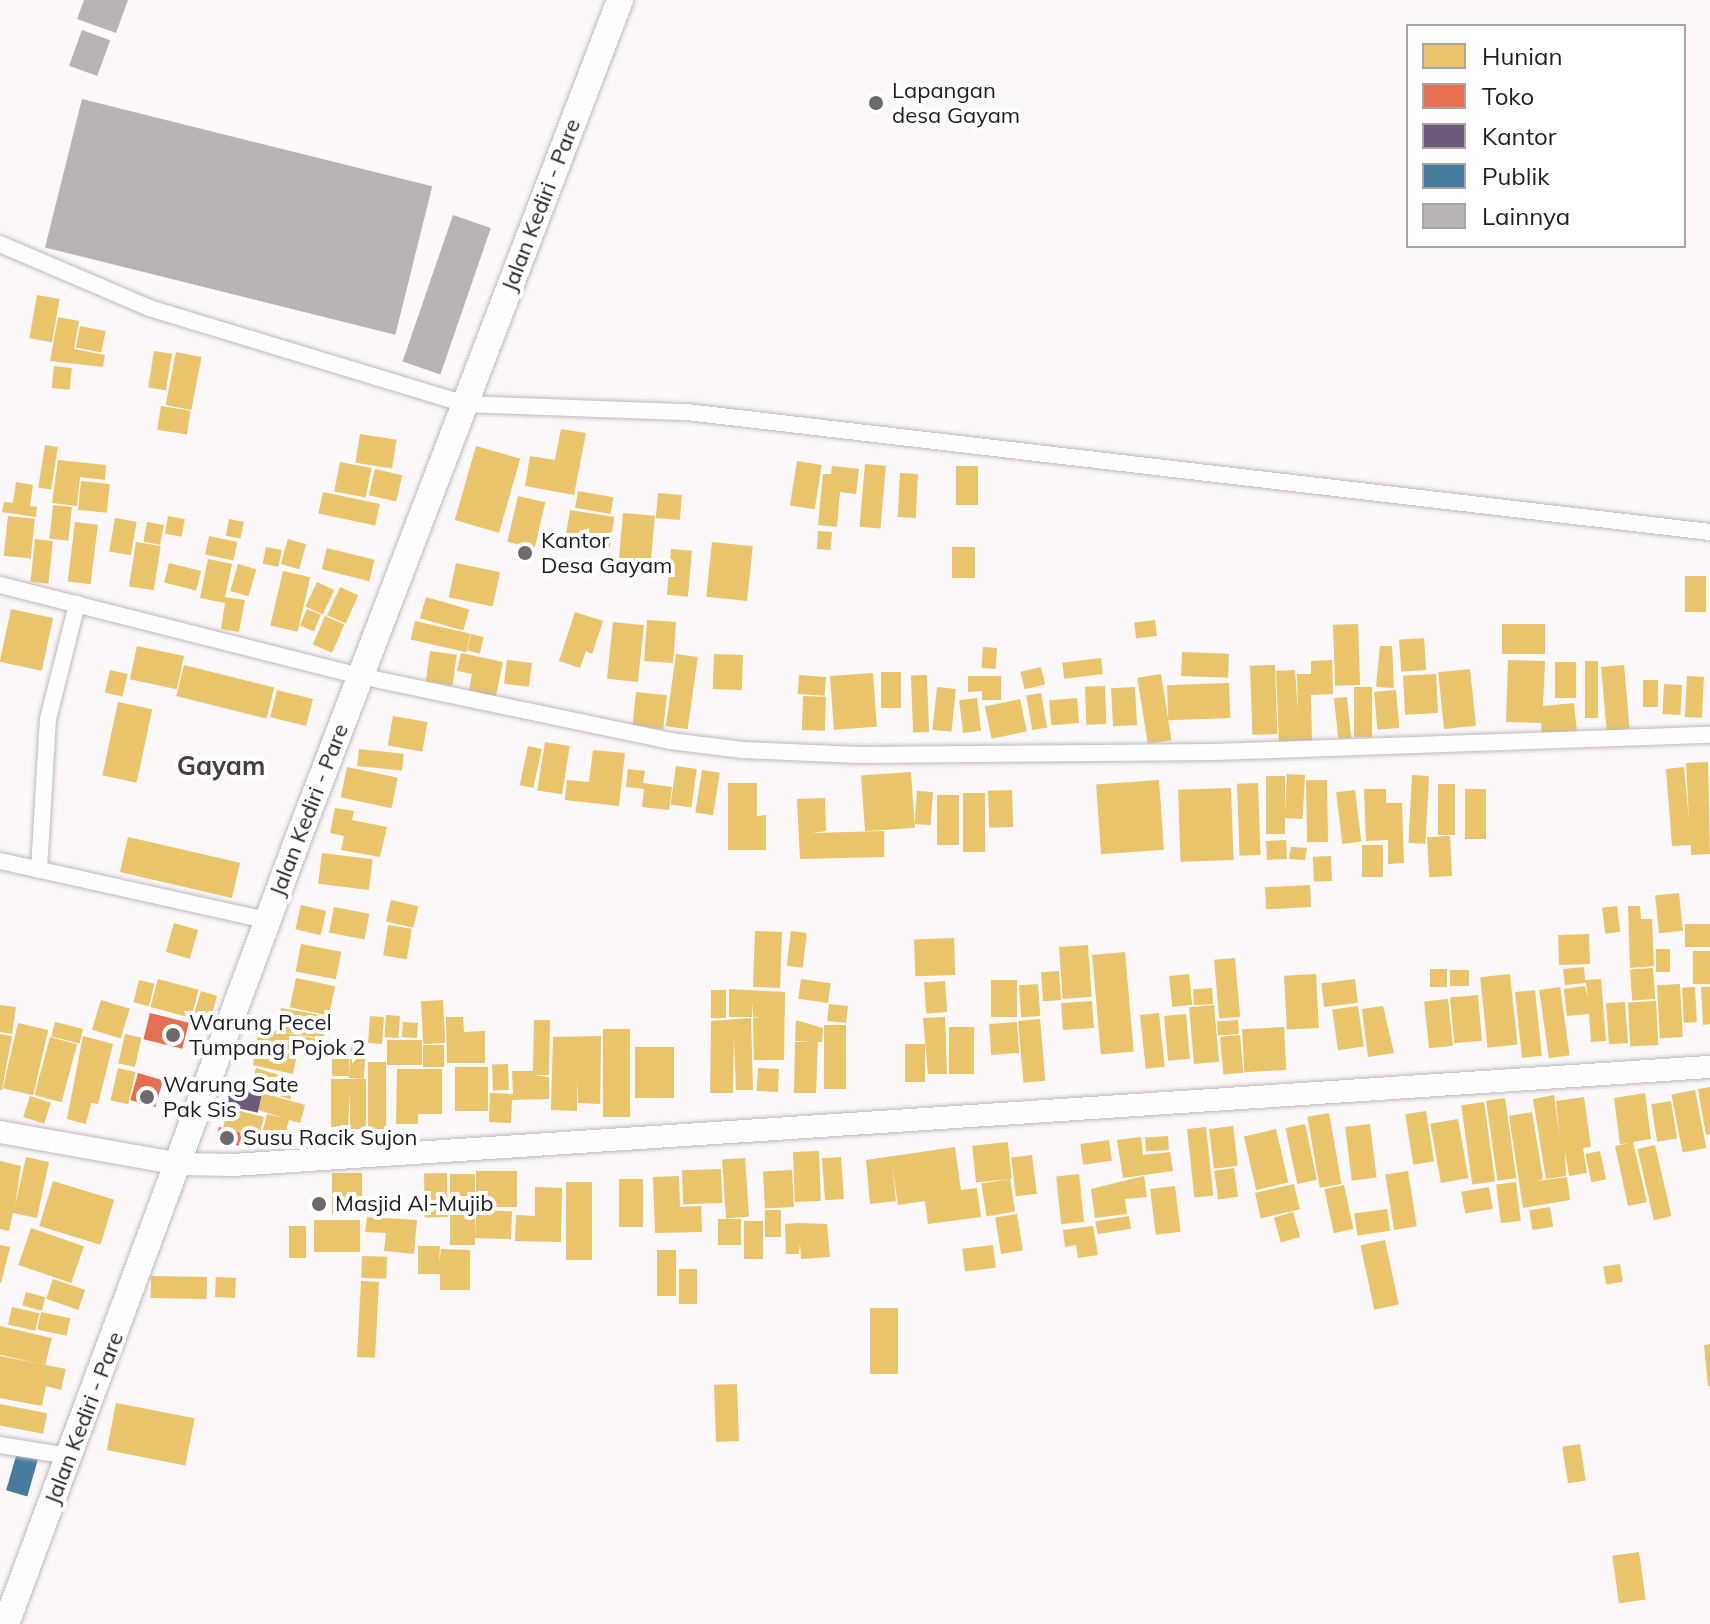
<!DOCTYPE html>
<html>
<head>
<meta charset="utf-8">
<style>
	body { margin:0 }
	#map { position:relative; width:1710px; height:1624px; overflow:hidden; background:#fcf7f9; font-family:Mulish,sans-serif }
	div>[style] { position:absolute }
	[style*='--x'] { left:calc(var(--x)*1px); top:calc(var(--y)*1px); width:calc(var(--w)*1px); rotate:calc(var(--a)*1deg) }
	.homes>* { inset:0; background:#e9c46a; transform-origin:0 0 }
	.shops>* { inset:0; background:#e76f51; transform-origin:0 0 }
	.offices>* { inset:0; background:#6d597a; transform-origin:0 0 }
	.public>* { inset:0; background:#457b9d; transform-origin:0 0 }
	.building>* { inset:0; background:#b8b3b5; transform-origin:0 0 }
	.roads { filter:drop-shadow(0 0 2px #bdb9ba) drop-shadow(0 0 2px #bdb9ba) }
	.minor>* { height:16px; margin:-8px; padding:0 8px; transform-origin:8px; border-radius:8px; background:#fffefe }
	.tertiary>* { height:22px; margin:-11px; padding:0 11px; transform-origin:11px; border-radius:11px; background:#fffefe }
	.primary>* { height:26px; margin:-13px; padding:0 13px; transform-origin:13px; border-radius:13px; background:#fffefe }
	.dots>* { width:22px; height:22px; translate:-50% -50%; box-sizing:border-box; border:4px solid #fff; border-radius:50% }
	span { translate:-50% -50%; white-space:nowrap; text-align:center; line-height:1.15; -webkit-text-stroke:8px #fff; paint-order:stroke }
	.poi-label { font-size:22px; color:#221d1f }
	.left { translate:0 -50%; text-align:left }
	.street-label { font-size:22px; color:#221d1f }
	.quarter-label { font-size:26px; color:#493d41; font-weight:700 }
	.legend { position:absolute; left:1406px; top:24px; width:280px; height:224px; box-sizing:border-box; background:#fff; border:2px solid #a7a5a5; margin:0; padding:10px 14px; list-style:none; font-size:24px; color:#221d1f }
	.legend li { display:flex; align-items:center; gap:16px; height:40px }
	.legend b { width:40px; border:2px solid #a7a5a5 }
</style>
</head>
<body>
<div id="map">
	<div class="homes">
		<i style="left:37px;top:295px;width:23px;height:44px;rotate:10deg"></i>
		<i style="clip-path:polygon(58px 317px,79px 321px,74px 349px,105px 355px,103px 367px,50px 361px)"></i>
		<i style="left:80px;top:326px;width:26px;height:22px;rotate:11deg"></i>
		<i style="left:154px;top:351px;width:18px;height:37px;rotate:9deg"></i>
		<i style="left:176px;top:352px;width:26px;height:54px;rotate:11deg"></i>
		<i style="left:54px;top:366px;width:18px;height:22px;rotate:6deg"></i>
		<i style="left:161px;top:406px;width:30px;height:24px;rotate:9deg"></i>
		<i style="clip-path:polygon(561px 429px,586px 433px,574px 495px,525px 486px,530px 456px,555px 460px)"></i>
		<i style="left:360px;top:434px;width:37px;height:29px;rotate:9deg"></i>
		<i style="left:45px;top:445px;width:13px;height:43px;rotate:9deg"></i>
		<i style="left:476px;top:446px;width:46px;height:77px;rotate:16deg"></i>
		<i style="clip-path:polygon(58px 460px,106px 465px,105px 480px,80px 477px,77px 506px,52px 503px)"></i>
		<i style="left:797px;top:461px;width:25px;height:45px;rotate:9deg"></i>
		<i style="left:340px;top:462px;width:32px;height:30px;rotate:11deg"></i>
		<i style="left:865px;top:464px;width:21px;height:63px;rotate:5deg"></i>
		<i style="clip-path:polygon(832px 466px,859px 469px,856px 494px,840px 492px,837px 527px,818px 525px,823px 474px,831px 474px)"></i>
		<i style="left:956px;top:466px;width:22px;height:39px"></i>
		<i style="left:375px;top:469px;width:28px;height:27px;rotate:13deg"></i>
		<i style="left:900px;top:473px;width:18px;height:44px;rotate:3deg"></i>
		<i style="left:81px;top:481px;width:29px;height:29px;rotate:6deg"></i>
		<i style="clip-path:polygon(16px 482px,33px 485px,30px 506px,37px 507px,36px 517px,2px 512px,4px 502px,13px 503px)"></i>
		<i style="left:578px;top:491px;width:36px;height:17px;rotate:10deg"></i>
		<i style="left:323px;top:492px;width:58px;height:22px;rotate:12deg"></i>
		<i style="left:658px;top:493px;width:24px;height:25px;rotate:5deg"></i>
		<i style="left:518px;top:496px;width:28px;height:47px;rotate:13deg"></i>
		<i style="left:53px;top:505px;width:19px;height:34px;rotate:6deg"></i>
		<i style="left:570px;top:510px;width:45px;height:31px;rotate:9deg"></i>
		<i style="left:623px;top:513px;width:32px;height:57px;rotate:5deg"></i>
		<i style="left:8px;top:516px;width:27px;height:40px;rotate:6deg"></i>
		<i style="left:168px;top:516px;width:17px;height:18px;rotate:10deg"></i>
		<i style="left:115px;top:518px;width:22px;height:34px;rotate:10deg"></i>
		<i style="left:229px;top:519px;width:15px;height:17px;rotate:11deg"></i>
		<i style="left:75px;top:522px;width:23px;height:60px;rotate:7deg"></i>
		<i style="left:147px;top:522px;width:17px;height:20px;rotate:10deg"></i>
		<i style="left:818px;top:531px;width:14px;height:18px;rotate:4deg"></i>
		<i style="left:209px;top:536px;width:29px;height:19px;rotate:12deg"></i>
		<i style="left:35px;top:539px;width:18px;height:43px;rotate:6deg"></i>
		<i style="left:288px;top:539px;width:19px;height:26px;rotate:16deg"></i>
		<i style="left:136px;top:542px;width:25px;height:45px;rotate:9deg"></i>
		<i style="left:712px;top:542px;width:41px;height:55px;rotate:6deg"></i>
		<i style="left:266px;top:547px;width:16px;height:17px;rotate:11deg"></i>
		<i style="left:952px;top:547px;width:23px;height:31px"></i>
		<i style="left:327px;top:548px;width:49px;height:22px;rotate:14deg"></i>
		<i style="left:671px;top:549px;width:21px;height:46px;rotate:5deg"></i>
		<i style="clip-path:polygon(208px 559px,232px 564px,225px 597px,245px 600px,239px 632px,221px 629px,225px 603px,200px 598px)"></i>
		<i style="left:169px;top:563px;width:33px;height:20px;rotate:14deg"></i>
		<i style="left:456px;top:563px;width:45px;height:35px;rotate:12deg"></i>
		<i style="left:238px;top:564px;width:19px;height:28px;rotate:16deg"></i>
		<i style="left:283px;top:571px;width:28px;height:56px;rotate:13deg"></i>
		<i style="left:1685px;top:576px;width:21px;height:36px"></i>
		<i style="left:317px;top:582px;width:19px;height:27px;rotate:25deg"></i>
		<i style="left:340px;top:587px;width:20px;height:31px;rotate:24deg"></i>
		<i style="left:426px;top:597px;width:45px;height:22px;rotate:16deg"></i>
		<i style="left:11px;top:609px;width:43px;height:54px;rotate:12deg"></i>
		<i style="left:307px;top:609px;width:15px;height:18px;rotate:23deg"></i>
		<i style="clip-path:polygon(575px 612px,603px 621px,592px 654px,586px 651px,580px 668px,559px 661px)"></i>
		<i style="left:325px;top:616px;width:21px;height:31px;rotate:23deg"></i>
		<i style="left:647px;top:620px;width:29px;height:41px;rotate:4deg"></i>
		<i style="left:1155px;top:620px;width:16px;height:21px;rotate:83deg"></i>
		<i style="left:415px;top:621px;width:57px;height:19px;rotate:13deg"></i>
		<i style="left:613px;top:622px;width:31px;height:57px;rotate:6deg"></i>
		<i style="left:1358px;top:624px;width:61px;height:25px;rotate:88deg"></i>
		<i style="left:1502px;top:624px;width:43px;height:30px"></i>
		<i style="left:471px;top:634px;width:13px;height:17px;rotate:13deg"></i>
		<i style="left:1424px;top:638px;width:32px;height:25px;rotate:86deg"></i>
		<i style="left:137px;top:646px;width:48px;height:34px;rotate:12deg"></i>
		<i style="clip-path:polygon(1380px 646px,1392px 646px,1394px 688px,1376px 687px)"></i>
		<i style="left:983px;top:647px;width:14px;height:21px;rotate:4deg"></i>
		<i style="left:430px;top:651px;width:27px;height:31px;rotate:8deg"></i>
		<i style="left:1182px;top:652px;width:47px;height:24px;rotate:2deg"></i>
		<i style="clip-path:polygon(461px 653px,503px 662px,495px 701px,468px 696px,472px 674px,457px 671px)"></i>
		<i style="left:676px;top:654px;width:22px;height:73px;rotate:8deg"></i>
		<i style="left:714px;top:654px;width:29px;height:35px;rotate:2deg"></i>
		<i style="left:1101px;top:658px;width:16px;height:39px;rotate:83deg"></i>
		<i style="left:507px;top:660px;width:25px;height:24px;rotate:7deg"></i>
		<i style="clip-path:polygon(1332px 660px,1333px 694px,1311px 695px,1312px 742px,1279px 742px,1276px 671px,1295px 670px,1298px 712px,1297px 674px,1311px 674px,1311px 661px)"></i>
		<i style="clip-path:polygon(1508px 660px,1545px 661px,1543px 706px,1574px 703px,1577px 732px,1542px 735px,1541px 723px,1506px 722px)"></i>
		<i style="left:1585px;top:661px;width:13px;height:57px"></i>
		<i style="left:1555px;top:662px;width:21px;height:36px"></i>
		<i style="left:184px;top:665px;width:93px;height:32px;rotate:14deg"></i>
		<i style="left:1275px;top:665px;width:69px;height:25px;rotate:88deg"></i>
		<i style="left:1624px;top:665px;width:64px;height:23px;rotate:85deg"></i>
		<i style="left:1041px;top:667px;width:18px;height:21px;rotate:77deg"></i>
		<i style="left:1470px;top:669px;width:57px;height:32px;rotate:84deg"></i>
		<i style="left:110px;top:670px;width:18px;height:23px;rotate:13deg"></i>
		<i style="left:881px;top:672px;width:20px;height:36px"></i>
		<i style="left:873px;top:673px;width:54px;height:43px;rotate:86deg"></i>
		<i style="left:1161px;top:674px;width:67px;height:24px;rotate:81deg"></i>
		<i style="left:1436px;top:674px;width:39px;height:33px;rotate:87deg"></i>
		<i style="left:799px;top:675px;width:27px;height:19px;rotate:4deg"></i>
		<i style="left:927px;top:675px;width:57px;height:16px;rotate:88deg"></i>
		<i style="clip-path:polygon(968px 676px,1001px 676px,1001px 700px,982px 700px,982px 691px,968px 692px)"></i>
		<i style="left:1687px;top:676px;width:17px;height:41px;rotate:3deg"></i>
		<i style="left:1643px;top:680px;width:15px;height:27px"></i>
		<i style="left:1229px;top:683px;width:35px;height:62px;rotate:88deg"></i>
		<i style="left:1664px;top:684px;width:18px;height:30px;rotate:3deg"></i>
		<i style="left:1105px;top:686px;width:38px;height:20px;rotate:88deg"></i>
		<i style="left:937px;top:687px;width:19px;height:43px;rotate:6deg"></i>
		<i style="left:1135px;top:687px;width:38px;height:24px;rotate:87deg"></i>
		<i style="left:1354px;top:687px;width:18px;height:50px"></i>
		<i style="left:277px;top:690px;width:37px;height:28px;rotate:14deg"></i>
		<i style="left:1396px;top:690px;width:38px;height:22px;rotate:85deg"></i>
		<i style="left:636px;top:692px;width:31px;height:34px;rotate:6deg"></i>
		<i style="left:1041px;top:693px;width:35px;height:15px;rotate:80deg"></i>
		<i style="left:803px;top:696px;width:23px;height:34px;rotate:2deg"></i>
		<i style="left:1347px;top:697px;width:41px;height:13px;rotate:84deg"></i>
		<i style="left:977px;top:698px;width:33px;height:18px;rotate:83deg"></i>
		<i style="left:1077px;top:698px;width:25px;height:28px;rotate:85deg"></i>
		<i style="left:1020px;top:699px;width:33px;height:36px;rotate:78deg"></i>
		<i style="left:118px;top:702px;width:35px;height:75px;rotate:12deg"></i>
		<i style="left:393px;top:716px;width:35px;height:30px;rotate:10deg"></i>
		<i style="left:545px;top:742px;width:25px;height:49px;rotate:9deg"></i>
		<i style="left:528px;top:746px;width:14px;height:40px;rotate:12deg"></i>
		<i style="left:359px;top:749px;width:45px;height:17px;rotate:6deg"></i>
		<i style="clip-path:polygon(593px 750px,625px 753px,619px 806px,565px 800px,567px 780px,589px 782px)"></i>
		<i style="clip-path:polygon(1708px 762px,1710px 854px,1691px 855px,1691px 845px,1672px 846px,1666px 769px,1684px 767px,1689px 819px,1686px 763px)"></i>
		<i style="left:676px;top:766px;width:21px;height:39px;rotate:8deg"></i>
		<i style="left:347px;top:767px;width:52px;height:31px;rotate:12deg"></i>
		<i style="clip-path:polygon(628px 769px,645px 771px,643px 783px,672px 787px,669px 810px,642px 807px,644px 789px,626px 787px)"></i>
		<i style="left:702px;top:770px;width:18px;height:43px;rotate:9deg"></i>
		<i style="left:911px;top:772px;width:56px;height:50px;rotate:86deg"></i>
		<i style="left:1287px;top:774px;width:18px;height:44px;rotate:3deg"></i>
		<i style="left:1412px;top:775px;width:17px;height:68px;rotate:3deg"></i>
		<i style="left:1266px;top:776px;width:19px;height:58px"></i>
		<i style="left:1159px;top:780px;width:70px;height:63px;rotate:86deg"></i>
		<i style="left:1327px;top:780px;width:62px;height:21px;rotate:89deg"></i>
		<i style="clip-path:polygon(728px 783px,757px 783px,757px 816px,766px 815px,766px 850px,728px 850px)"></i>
		<i style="left:1258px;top:783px;width:72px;height:21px;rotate:88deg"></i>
		<i style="left:1455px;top:784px;width:51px;height:17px;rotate:90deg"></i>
		<i style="left:1231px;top:788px;width:72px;height:53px;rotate:88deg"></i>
		<i style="clip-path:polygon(1364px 789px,1386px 789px,1386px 803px,1402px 803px,1404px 863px,1388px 864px,1388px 840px,1366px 841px)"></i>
		<i style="left:1465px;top:789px;width:21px;height:50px"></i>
		<i style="left:1012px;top:790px;width:37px;height:24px;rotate:88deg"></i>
		<i style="left:1355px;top:790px;width:52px;height:19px;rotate:83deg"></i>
		<i style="left:917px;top:791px;width:16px;height:33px;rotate:4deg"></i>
		<i style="left:985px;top:793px;width:59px;height:22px;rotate:90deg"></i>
		<i style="left:937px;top:795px;width:22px;height:50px"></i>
		<i style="clip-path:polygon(825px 798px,826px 831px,812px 833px,884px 831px,884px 857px,800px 859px,797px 799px)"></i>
		<i style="clip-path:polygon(335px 808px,354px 811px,352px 820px,387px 827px,380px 857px,341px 850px,344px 836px,330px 833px)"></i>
		<i style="left:1450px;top:836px;width:40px;height:23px;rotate:87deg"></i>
		<i style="left:128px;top:837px;width:115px;height:36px;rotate:13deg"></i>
		<i style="left:1286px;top:840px;width:19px;height:20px;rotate:87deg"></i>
		<i style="left:1362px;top:845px;width:21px;height:32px"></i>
		<i style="clip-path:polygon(1291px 847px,1307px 848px,1305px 860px,1289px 859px)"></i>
		<i style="left:322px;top:853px;width:51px;height:31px;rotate:7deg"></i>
		<i style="left:1331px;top:856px;width:25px;height:18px;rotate:88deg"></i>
		<i style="left:1310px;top:885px;width:22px;height:45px;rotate:87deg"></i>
		<i style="left:1679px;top:893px;width:38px;height:24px;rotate:84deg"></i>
		<i style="left:391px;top:900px;width:28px;height:22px;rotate:13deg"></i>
		<i style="left:301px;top:905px;width:26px;height:25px;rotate:13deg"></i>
		<i style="left:1617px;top:906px;width:26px;height:15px;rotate:83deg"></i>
		<i style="clip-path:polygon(1628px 906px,1640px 906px,1641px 919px,1652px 919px,1654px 966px,1630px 968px)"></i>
		<i style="left:334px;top:907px;width:36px;height:26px;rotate:11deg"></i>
		<i style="left:174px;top:923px;width:25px;height:30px;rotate:16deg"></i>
		<i style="left:1710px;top:924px;width:23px;height:25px;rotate:90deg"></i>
		<i style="left:388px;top:925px;width:24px;height:31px;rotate:9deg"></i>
		<i style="left:755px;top:931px;width:27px;height:56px;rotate:2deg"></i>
		<i style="left:791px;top:931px;width:16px;height:35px;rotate:7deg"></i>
		<i style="left:1589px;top:934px;width:30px;height:31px;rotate:88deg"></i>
		<i style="left:954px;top:938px;width:37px;height:40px;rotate:88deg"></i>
		<i style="left:301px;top:944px;width:41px;height:28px;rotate:11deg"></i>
		<i style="left:1088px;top:945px;width:52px;height:29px;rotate:86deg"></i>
		<i style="left:1656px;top:949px;width:14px;height:23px"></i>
		<i style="left:1710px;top:951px;width:33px;height:17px;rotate:90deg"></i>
		<i style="left:1125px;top:952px;width:100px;height:33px;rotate:85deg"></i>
		<i style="left:1235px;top:958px;width:59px;height:21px;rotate:85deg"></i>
		<i style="clip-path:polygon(1584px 967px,1585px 980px,1601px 979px,1606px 1041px,1591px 1042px,1589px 1014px,1567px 1016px,1564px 989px,1585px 986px,1588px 999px,1586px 983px,1565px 985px,1563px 969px)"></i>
		<i style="left:1653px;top:968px;width:31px;height:23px;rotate:86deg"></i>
		<i style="left:1430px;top:969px;width:17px;height:18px"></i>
		<i style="left:1469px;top:970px;width:16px;height:19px;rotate:90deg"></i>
		<i style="left:1059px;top:971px;width:29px;height:18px;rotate:86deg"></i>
		<i style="left:1189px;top:974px;width:31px;height:20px;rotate:84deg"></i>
		<i style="left:1316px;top:974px;width:54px;height:32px;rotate:87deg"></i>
		<i style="left:1510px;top:974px;width:71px;height:30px;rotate:84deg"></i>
		<i style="left:296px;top:978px;width:40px;height:30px;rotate:12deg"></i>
		<i style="left:158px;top:979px;width:42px;height:29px;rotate:15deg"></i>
		<i style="left:801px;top:979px;width:30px;height:20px;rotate:8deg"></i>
		<i style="left:1355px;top:979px;width:24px;height:34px;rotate:83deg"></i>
		<i style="left:139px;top:980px;width:16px;height:23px;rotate:14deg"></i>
		<i style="left:1017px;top:980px;width:37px;height:26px;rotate:90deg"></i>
		<i style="left:945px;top:981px;width:31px;height:21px;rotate:86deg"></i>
		<i style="left:1038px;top:984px;width:32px;height:19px;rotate:86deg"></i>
		<i style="left:1680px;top:984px;width:53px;height:23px;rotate:87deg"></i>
		<i style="left:1560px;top:987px;width:69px;height:21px;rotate:82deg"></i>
		<i style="left:1695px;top:987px;width:35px;height:13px;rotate:87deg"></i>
		<i style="clip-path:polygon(1701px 987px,1710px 987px,1710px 1024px,1703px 1025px)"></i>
		<i style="left:1212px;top:988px;width:16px;height:19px;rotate:86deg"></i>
		<i style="clip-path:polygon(729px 989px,785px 992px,784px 1060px,754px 1060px,753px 1018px,760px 1017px,753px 1017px,753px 1001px,752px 1017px,729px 1017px)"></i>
		<i style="left:711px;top:990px;width:15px;height:28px"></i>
		<i style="left:1535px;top:990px;width:66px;height:20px;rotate:84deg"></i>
		<i style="left:201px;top:991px;width:17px;height:29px;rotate:17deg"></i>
		<i style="left:1478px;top:995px;width:46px;height:28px;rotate:85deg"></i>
		<i style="left:1448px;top:999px;width:47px;height:24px;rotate:84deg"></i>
		<i style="left:101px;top:1000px;width:30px;height:31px;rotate:17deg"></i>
		<i style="left:443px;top:1000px;width:43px;height:22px;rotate:87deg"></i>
		<i style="left:1092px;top:1001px;width:27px;height:31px;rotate:86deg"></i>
		<i style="left:1656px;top:1001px;width:44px;height:28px;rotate:87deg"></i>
		<i style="left:1625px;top:1002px;width:41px;height:19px;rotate:86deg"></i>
		<i style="left:829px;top:1004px;width:19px;height:17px;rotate:6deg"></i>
		<i style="clip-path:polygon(0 1005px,16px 1007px,12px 1034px,0 1032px)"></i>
		<i style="left:1214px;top:1005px;width:57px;height:25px;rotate:85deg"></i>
		<i style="left:1358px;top:1006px;width:41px;height:26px;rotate:82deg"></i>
		<i style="clip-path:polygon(1383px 1006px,1394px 1053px,1368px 1057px,1362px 1009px)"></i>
		<i style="left:281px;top:1008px;width:47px;height:23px;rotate:10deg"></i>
		<i style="left:1159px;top:1013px;width:54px;height:19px;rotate:84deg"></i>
		<i style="left:1186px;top:1014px;width:45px;height:22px;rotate:85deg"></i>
		<i style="left:386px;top:1015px;width:14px;height:22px;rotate:4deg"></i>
		<i style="left:370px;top:1016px;width:14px;height:27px;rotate:4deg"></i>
		<i style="clip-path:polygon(446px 1017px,463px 1017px,464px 1032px,485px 1031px,485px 1063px,447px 1063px)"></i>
		<i style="clip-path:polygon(945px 1017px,947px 1074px,928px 1074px,923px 1018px)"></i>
		<i style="clip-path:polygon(751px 1018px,753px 1090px,736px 1090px,734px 1038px,733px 1093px,710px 1093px,711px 1021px)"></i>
		<i style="left:1040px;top:1019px;width:62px;height:22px;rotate:85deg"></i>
		<i style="clip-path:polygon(534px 1020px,550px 1020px,549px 1075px,533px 1075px,549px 1077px,549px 1099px,512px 1100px,511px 1123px,489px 1122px,490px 1093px,513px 1094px,512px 1071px,533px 1071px)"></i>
		<i style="clip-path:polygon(796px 1020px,823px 1028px,822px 1042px,818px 1042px,816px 1093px,794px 1093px,795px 1042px,812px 1041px,795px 1041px)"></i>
		<i style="left:1238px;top:1020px;width:14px;height:21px;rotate:86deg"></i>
		<i style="left:55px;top:1022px;width:29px;height:15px;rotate:14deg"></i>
		<i style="left:403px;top:1022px;width:15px;height:15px;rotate:4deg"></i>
		<i style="left:1017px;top:1022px;width:31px;height:28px;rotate:86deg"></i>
		<i style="left:18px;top:1023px;width:31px;height:67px;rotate:13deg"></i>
		<i style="left:824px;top:1025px;width:22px;height:64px"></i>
		<i style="left:949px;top:1027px;width:25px;height:47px"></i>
		<i style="left:1284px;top:1027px;width:43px;height:42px;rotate:87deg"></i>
		<i style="clip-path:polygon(259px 1028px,319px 1039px,317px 1054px,267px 1047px,297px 1055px,293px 1074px,253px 1065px)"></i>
		<i style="left:603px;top:1029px;width:27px;height:88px"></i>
		<i style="clip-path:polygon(0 1034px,12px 1036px,2px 1090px,0 1090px)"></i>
		<i style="left:125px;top:1034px;width:17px;height:30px;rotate:13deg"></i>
		<i style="left:1240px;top:1035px;width:38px;height:20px;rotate:85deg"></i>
		<i style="clip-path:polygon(83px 1036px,113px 1044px,98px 1104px,91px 1103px,86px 1124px,67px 1119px)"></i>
		<i style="clip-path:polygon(601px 1036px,600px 1104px,578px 1103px,577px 1078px,577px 1111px,551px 1110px,553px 1037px)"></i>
		<i style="left:50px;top:1037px;width:28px;height:60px;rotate:15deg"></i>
		<i style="left:387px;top:1040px;width:35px;height:25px"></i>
		<i style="left:905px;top:1044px;width:20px;height:38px"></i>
		<i style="left:351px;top:1045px;width:15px;height:33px;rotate:4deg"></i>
		<i style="left:423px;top:1045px;width:21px;height:22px"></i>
		<i style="left:635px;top:1047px;width:39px;height:51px"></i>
		<i style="left:332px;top:1058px;width:17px;height:18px"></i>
		<i style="left:368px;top:1062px;width:18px;height:67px"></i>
		<i style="left:508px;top:1064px;width:26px;height:16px;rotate:88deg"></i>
		<i style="left:488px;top:1067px;width:44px;height:33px;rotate:90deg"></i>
		<i style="left:118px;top:1068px;width:18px;height:33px;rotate:13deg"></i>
		<i style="left:256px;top:1068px;width:42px;height:20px;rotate:17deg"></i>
		<i style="left:758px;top:1068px;width:21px;height:23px;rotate:3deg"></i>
		<i style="clip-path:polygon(397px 1069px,442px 1069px,442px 1114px,418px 1114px,418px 1124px,396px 1124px)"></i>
		<i style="clip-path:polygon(331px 1079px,366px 1079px,366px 1129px,350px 1129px,350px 1093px,348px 1127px,331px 1127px)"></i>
		<i style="clip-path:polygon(1710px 1087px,1710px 1134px,1706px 1135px,1698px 1089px)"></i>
		<i style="left:1695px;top:1090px;width:59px;height:24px;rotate:79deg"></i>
		<i style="clip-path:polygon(263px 1093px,305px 1105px,300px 1123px,289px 1120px,282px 1146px,260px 1141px,267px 1114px,284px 1118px,258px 1110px)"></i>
		<i style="clip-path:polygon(1645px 1093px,1651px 1139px,1633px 1142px,1647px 1202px,1628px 1206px,1615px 1146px,1630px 1143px,1620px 1144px,1614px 1098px)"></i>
		<i style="clip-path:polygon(1554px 1095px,1560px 1140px,1556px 1101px,1584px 1097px,1591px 1147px,1583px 1148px,1587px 1173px,1569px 1176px,1565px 1151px,1566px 1176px,1546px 1179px,1533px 1099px)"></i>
		<i style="left:30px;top:1096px;width:22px;height:22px;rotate:18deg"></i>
		<i style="left:1505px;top:1098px;width:81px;height:19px;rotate:82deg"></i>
		<i style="left:1671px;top:1101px;width:38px;height:20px;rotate:81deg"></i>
		<i style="left:1484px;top:1102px;width:80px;height:23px;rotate:82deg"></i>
		<i style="left:228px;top:1108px;width:37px;height:21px;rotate:14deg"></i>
		<i style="left:1426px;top:1111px;width:51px;height:21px;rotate:81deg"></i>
		<i style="clip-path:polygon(1532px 1112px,1543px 1179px,1537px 1181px,1567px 1177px,1570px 1200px,1523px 1208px,1509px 1116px)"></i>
		<i style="left:1329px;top:1113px;width:72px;height:22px;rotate:80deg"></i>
		<i style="left:1458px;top:1119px;width:60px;height:28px;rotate:80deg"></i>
		<i style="left:1305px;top:1124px;width:57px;height:20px;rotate:78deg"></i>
		<i style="left:1370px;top:1124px;width:54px;height:25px;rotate:83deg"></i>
		<i style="left:1233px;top:1126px;width:40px;height:24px;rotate:83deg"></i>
		<i style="left:1206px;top:1127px;width:69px;height:19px;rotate:84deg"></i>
		<i style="left:1276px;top:1129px;width:55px;height:33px;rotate:77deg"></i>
		<i style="left:1168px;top:1136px;width:14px;height:23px;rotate:86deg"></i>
		<i style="clip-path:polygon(1141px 1137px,1143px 1155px,1170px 1152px,1173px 1171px,1123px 1178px,1117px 1140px)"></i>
		<i style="left:1109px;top:1140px;width:21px;height:29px;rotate:82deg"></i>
		<i style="left:1008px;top:1142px;width:37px;height:36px;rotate:84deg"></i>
		<i style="left:1655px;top:1145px;width:73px;height:18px;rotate:77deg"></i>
		<i style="clip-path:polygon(955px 1147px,961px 1190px,977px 1188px,981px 1217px,928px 1224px,925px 1201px,898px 1205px,892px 1164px,896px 1201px,870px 1204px,866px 1160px)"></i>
		<i style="left:819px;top:1151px;width:50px;height:26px;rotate:88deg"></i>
		<i style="left:1600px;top:1151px;width:29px;height:15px;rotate:78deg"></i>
		<i style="left:1032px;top:1155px;width:39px;height:21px;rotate:83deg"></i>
		<i style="clip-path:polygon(26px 1157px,49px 1162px,37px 1218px,13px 1213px,9px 1231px,0 1229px,0 1161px,21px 1166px,15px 1206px)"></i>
		<i style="left:841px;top:1157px;width:42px;height:19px;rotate:86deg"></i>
		<i style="left:745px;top:1158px;width:59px;height:23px;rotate:86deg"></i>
		<i style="left:1234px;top:1168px;width:29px;height:20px;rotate:82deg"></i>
		<i style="left:721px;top:1169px;width:34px;height:39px;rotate:88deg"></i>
		<i style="left:792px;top:1170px;width:37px;height:29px;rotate:87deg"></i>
		<i style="left:476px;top:1171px;width:41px;height:36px"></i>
		<i style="left:1408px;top:1171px;width:56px;height:23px;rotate:81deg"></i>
		<i style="left:332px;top:1173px;width:30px;height:41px"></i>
		<i style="left:447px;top:1173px;width:44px;height:23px;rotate:89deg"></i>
		<i style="left:450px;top:1174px;width:25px;height:71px"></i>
		<i style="left:1079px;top:1174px;width:48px;height:23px;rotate:84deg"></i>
		<i style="clip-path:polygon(679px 1176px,680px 1207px,701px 1206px,702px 1232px,655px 1233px,653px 1177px)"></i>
		<i style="clip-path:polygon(1144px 1176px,1147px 1197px,1125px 1199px,1127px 1214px,1095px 1218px,1091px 1189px)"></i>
		<i style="left:619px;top:1179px;width:24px;height:48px"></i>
		<i style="left:1010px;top:1179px;width:33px;height:29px;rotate:81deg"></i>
		<i style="left:53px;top:1181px;width:64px;height:47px;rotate:17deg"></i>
		<i style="left:566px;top:1182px;width:26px;height:78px"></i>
		<i style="left:1516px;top:1182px;width:39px;height:20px;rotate:83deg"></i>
		<i style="left:1294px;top:1184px;width:26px;height:40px;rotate:77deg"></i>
		<i style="left:1344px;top:1185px;width:45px;height:20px;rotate:78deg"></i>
		<i style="left:1175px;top:1186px;width:46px;height:25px;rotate:83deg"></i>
		<i style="clip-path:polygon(535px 1187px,562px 1188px,561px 1242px,515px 1241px,516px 1215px,535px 1216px)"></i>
		<i style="left:1489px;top:1187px;width:22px;height:28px;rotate:80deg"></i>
		<i style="left:1550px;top:1207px;width:20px;height:21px;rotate:81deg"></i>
		<i style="left:1387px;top:1209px;width:22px;height:33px;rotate:82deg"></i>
		<i style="left:476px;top:1210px;width:36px;height:28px;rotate:2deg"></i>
		<i style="left:765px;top:1210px;width:16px;height:27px"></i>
		<i style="left:1293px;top:1212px;width:26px;height:20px;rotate:74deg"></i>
		<i style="left:1017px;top:1214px;width:37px;height:22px;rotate:81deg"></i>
		<i style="left:1129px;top:1216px;width:13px;height:34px;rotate:81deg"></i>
		<i style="clip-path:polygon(367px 1217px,417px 1220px,414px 1254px,384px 1251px,386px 1233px,365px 1232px)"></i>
		<i style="left:741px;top:1219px;width:26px;height:23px;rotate:90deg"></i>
		<i style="left:314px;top:1220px;width:46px;height:32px"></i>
		<i style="left:744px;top:1221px;width:19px;height:38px"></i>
		<i style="clip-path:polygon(798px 1223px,827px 1224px,830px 1257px,801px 1259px,800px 1243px,799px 1254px,786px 1254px,785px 1224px)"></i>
		<i style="left:289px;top:1226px;width:17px;height:32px"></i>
		<i style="clip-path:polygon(1093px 1226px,1098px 1255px,1078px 1258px,1076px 1245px,1065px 1247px,1063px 1230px)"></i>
		<i style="left:31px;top:1228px;width:56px;height:39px;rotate:19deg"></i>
		<i style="left:1385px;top:1240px;width:66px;height:25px;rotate:78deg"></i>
		<i style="clip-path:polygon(0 1245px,10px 1247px,1px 1283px,0 1283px)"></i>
		<i style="left:993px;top:1245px;width:23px;height:31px;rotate:83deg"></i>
		<i style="clip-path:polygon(418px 1246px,440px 1246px,439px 1262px,441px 1249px,470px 1250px,470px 1290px,440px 1290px,440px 1274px,418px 1274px)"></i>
		<i style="left:657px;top:1250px;width:19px;height:46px"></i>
		<i style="left:362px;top:1256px;width:25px;height:22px;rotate:2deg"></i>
		<i style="left:1620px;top:1264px;width:18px;height:17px;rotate:81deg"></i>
		<i style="left:679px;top:1269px;width:18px;height:35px"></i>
		<i style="left:151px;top:1276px;width:56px;height:22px;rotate:1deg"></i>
		<i style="left:216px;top:1277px;width:20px;height:20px;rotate:3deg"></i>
		<i style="left:53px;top:1279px;width:34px;height:21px;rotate:19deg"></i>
		<i style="left:361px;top:1281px;width:18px;height:76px;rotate:3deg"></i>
		<i style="left:26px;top:1292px;width:20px;height:14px;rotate:15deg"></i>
		<i style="left:12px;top:1307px;width:28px;height:18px;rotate:13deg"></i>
		<i style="left:870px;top:1308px;width:28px;height:66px"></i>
		<i style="left:41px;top:1312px;width:30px;height:18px;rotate:12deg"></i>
		<i style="left:0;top:1326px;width:53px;height:28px;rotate:13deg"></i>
		<i style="clip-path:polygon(1710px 1344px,1710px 1386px,1708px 1386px,1704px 1345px)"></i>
		<i style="clip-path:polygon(0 1356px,66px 1369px,61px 1390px,46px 1386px,42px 1406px,0 1398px)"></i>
		<i style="left:737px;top:1384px;width:57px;height:23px;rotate:88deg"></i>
		<i style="left:116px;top:1403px;width:80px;height:48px;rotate:11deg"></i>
		<i style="left:0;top:1404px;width:48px;height:21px;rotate:11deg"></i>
		<i style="left:1580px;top:1444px;width:37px;height:18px;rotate:81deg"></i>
		<i style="left:1639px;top:1552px;width:48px;height:27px;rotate:82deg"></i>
	</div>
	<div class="shops">
		<i style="left:150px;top:1013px;width:40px;height:27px;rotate:14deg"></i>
		<i style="left:138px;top:1073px;width:26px;height:28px;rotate:16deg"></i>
		<i style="left:219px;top:1127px;width:24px;height:13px;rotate:15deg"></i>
	</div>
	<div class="offices">
		<i style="left:231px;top:1086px;width:32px;height:20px;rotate:13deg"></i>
	</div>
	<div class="public">
		<i style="left:18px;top:1449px;width:22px;height:43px;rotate:16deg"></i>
	</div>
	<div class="building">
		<i style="clip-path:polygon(84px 0,128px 0,116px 33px,77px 19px)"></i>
		<i style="left:82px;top:30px;width:30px;height:38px;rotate:20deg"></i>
		<i style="left:82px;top:99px;width:361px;height:153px;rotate:14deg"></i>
		<i style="left:453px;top:215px;width:40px;height:155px;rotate:19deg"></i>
	</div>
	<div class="roads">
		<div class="minor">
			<i style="--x:0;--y:244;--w:162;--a:23.2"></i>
			<i style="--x:149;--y:308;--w:330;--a:16.9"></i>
			<i style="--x:465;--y:404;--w:222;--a:2.1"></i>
			<i style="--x:687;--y:412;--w:1030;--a:6.69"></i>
			<i style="--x:0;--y:585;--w:371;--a:14.2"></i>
			<i style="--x:360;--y:676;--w:317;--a:11.8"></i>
			<i style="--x:670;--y:741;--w:73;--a:7.1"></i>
			<i style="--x:742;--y:750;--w:118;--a:2.4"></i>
			<i style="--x:860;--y:755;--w:354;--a:-0.5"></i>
			<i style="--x:1214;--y:752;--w:496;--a:-2"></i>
			<i style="--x:0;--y:861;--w:273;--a:12.5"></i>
			<i style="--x:39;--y:870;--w:151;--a:-86.6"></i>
			<i style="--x:48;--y:719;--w:119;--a:-75.8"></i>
			<i style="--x:0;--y:1445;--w:70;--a:9.1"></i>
		</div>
		<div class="tertiary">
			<i style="--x:0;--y:1132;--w:182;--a:10.1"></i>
			<i style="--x:179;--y:1164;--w:54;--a:1.1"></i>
			<i style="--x:233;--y:1165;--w:1480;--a:-3.8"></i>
		</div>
		<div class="primary">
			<i style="--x:6;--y:1624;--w:838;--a:-69.6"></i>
			<i style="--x:298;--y:839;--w:899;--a:-69"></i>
		</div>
	</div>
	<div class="dots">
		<i style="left:876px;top:103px;background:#6e696b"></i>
		<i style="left:525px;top:553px;background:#6e696b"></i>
		<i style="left:173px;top:1035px;background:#6e696b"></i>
		<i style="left:147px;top:1097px;background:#6e696b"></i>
		<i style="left:227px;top:1138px;background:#6e696b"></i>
		<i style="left:319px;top:1204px;background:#6e696b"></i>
	</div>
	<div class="poi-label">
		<span class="left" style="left:892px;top:103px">Lapangan<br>desa Gayam</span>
		<span class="left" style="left:541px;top:553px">Kantor<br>Desa Gayam</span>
		<span class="left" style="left:189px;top:1035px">Warung Pecel<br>Tumpang Pojok 2</span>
		<span class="left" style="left:163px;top:1097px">Warung Sate<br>Pak Sis</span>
		<span class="left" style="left:243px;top:1138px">Susu Racik Sujon</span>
		<span class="left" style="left:335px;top:1204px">Masjid Al-Mujib</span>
	</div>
	<div class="street-label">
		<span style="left:541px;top:205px;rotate:-69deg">Jalan Kediri - Pare</span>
		<span style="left:309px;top:810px;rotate:-69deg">Jalan Kediri - Pare</span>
		<span style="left:84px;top:1418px;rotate:-69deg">Jalan Kediri - Pare</span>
	</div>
	<div class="quarter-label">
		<span style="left:221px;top:766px">Gayam</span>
	</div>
	<ul class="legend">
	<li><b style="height:22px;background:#e9c46a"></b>Hunian</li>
	<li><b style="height:22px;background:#e76f51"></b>Toko</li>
	<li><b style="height:22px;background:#6d597a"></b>Kantor</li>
	<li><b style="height:22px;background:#457b9d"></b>Publik</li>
	<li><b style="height:22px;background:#b8b3b5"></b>Lainnya</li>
	</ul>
</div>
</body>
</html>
